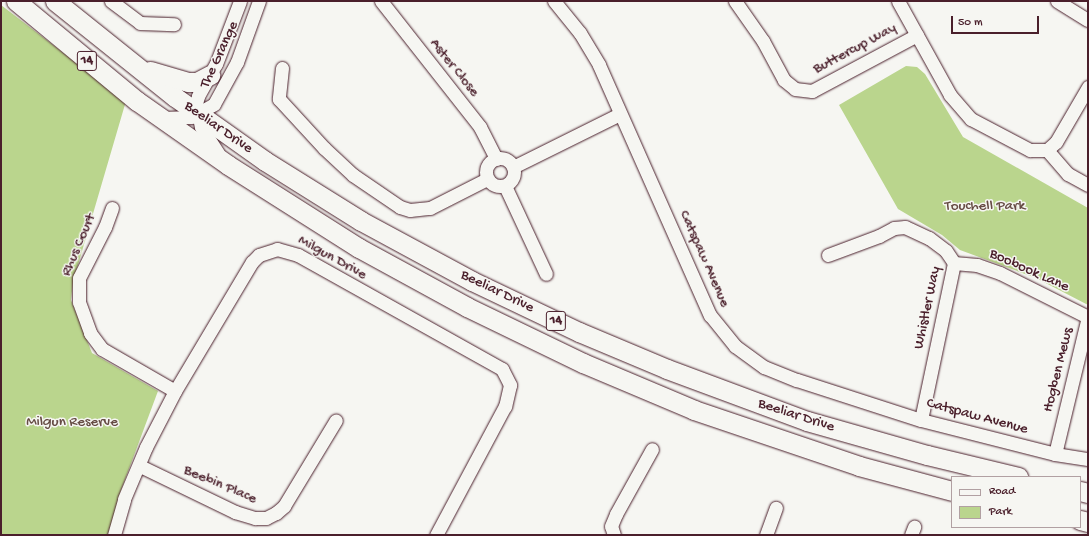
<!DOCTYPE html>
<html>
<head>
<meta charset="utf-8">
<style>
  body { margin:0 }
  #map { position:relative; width:1089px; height:536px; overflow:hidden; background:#f6f6f2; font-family:"Gochi Hand",sans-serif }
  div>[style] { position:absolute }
  .green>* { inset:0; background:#bad58d }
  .roads { filter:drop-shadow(0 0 1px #4a1f2b) drop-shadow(0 0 1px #4a1f2b) }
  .minor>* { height:13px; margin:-6.5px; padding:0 6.5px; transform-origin:6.5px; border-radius:6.5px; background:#f6f6f2 }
  .minor>.ring { margin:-6.5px; padding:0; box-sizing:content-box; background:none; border:13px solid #f6f6f2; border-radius:50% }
  .highway>* { height:19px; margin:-9.5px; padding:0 9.5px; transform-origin:9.5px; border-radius:9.5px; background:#f6f6f2 }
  span { translate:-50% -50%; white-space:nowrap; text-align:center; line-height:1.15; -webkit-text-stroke:3px #f6f6f2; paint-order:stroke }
  .shield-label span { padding:1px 3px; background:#f6f6f2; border:1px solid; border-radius:3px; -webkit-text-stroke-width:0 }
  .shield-label { font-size:14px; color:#4a1f2b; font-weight:700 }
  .street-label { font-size:15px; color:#4a1f2b }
  .park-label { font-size:15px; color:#664c44 }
  .frame { position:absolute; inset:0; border:2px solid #4a1f2b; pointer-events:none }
  .legend { position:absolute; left:951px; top:476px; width:130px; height:52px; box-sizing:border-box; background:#f6f6f2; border:1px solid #b1a0a2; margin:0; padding:5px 7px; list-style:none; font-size:12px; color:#4a1f2b }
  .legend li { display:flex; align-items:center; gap:8px; height:20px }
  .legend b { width:20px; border:1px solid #b1a0a2 }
  .scale { position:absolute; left:951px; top:16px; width:88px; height:18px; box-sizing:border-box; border:2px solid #4a1f2b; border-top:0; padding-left:5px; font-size:12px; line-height:14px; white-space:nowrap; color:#4a1f2b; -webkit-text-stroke:3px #f6f6f2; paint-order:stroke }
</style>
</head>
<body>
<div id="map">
  <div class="green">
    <div style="clip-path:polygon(1px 5px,126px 101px,73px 282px,71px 300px,92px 353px,158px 391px,120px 493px,108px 535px,1px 535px)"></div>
    <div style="clip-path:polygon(906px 66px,917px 67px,925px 74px,963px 137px,1088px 208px,1088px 305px,1036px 278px,960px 250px,942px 235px,898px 209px,839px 105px)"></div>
  </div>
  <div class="roads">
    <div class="minor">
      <div style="left:111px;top:1px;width:36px;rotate:37deg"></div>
      <div style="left:140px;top:23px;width:34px;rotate:2deg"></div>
      <div style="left:381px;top:1px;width:160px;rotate:51.8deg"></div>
      <div style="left:480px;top:127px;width:36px;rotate:63deg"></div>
      <div style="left:554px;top:1px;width:41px;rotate:50.9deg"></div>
      <div style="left:580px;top:33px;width:37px;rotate:59deg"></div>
      <div style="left:599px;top:65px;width:274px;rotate:66.1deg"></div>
      <div style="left:710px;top:315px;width:40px;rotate:51deg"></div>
      <div style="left:735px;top:346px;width:36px;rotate:36deg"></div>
      <div style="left:764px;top:367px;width:35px;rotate:22deg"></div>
      <div style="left:797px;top:380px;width:130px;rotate:17.9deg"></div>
      <div style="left:921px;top:420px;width:138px;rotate:14.2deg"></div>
      <div style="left:1055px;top:454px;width:33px;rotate:9deg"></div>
      <div style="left:735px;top:1px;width:49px;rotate:55deg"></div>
      <div style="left:763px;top:41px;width:44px;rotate:61.7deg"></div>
      <div style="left:784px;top:80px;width:14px;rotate:39deg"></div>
      <div style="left:795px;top:89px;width:17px;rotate:7deg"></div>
      <div style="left:812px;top:91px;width:119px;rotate:-28.1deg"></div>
      <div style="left:898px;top:1px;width:107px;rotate:61deg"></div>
      <div style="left:950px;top:95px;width:32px;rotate:49deg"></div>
      <div style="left:971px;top:119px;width:67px;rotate:27.7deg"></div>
      <div style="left:1030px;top:150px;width:17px"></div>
      <div style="left:1047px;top:150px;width:12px;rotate:-42deg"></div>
      <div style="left:1056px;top:142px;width:64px;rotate:-59.8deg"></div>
      <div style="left:1057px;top:1px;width:36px;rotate:32deg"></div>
      <div style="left:282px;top:68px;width:31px;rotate:96deg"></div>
      <div style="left:279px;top:99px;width:67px;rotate:47.4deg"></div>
      <div style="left:324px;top:148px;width:40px;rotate:43deg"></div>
      <div style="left:353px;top:175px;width:57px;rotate:34.2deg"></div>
      <div style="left:400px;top:207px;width:10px;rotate:17deg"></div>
      <div style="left:410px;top:210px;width:20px;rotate:-6deg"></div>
      <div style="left:430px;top:208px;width:64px;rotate:-27deg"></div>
      <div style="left:163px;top:118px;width:28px;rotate:-2deg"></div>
      <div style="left:191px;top:117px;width:26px;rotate:-29deg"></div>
      <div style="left:214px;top:104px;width:48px;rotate:-61.3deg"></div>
      <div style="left:237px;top:62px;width:65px;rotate:-70.2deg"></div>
      <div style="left:1047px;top:150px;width:32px;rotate:49deg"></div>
      <div style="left:1068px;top:174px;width:23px;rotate:29deg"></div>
      <div style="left:218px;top:153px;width:31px;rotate:-123deg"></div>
      <div style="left:201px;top:127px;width:24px;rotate:-102deg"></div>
      <div style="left:196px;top:104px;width:8px;rotate:-76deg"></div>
      <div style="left:198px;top:96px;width:37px;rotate:-61deg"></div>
      <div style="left:216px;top:64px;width:67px;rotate:-69.1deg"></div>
      <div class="ring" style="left:486px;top:158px;width:15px;height:15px"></div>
      <div style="left:513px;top:167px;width:119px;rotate:-26.4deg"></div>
      <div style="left:505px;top:186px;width:97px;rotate:65deg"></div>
      <div style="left:112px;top:208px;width:20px;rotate:110deg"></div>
      <div style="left:105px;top:227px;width:57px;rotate:117deg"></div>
      <div style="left:79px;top:278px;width:24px;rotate:90deg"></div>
      <div style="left:79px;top:302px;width:33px;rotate:70deg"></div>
      <div style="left:90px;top:333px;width:20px;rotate:53deg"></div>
      <div style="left:102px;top:349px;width:84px;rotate:29.9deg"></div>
      <div style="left:828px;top:255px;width:54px;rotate:-20.4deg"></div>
      <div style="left:879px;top:236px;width:17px;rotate:-28deg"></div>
      <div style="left:894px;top:228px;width:11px;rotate:-5deg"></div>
      <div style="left:905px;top:227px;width:26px;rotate:25deg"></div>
      <div style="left:929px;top:238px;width:21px;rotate:37deg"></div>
      <div style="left:946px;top:251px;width:14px;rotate:56deg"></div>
      <div style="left:954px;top:263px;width:160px;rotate:101.9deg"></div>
      <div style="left:954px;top:263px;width:23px;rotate:5deg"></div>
      <div style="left:977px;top:265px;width:24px;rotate:19deg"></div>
      <div style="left:1000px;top:273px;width:98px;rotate:26.6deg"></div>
      <div style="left:1055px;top:454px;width:141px;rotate:-76.5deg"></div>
      <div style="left:140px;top:466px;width:106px;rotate:25.8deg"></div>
      <div style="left:235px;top:512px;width:21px;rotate:17deg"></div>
      <div style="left:255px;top:518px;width:11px"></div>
      <div style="left:266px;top:518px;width:11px;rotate:-27deg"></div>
      <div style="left:276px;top:513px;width:11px;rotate:-41deg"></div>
      <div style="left:284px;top:506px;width:100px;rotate:-58.8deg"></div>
      <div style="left:114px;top:535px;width:37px;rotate:-74deg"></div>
      <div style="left:124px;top:499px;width:56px;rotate:-67.1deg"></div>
      <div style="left:146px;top:447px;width:63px;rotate:-62.6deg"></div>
      <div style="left:175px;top:391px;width:150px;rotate:-59.2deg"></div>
      <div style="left:252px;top:262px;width:10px;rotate:-45deg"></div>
      <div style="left:259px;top:255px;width:19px;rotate:-18deg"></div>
      <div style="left:277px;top:249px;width:22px;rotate:16deg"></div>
      <div style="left:298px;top:255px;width:234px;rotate:29.2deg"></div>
      <div style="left:502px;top:369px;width:18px;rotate:63deg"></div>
      <div style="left:510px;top:385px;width:22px;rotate:103deg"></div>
      <div style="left:505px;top:406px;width:146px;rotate:118.1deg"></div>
      <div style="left:614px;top:535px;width:9px;rotate:-108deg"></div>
      <div style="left:611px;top:526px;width:13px;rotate:-67deg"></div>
      <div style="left:616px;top:514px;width:74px;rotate:-61deg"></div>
      <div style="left:766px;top:535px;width:29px;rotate:-70deg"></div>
      <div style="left:911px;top:535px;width:9px;rotate:-69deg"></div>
    </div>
    <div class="highway">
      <div style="left:16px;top:1px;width:157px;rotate:39.6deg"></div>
      <div style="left:137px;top:101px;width:111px;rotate:35.1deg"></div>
      <div style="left:228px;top:165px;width:155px;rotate:32.4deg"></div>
      <div style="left:359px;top:248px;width:123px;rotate:28.6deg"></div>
      <div style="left:467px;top:307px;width:129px;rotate:25.8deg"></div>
      <div style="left:583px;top:363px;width:121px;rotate:22.9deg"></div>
      <div style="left:694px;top:410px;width:174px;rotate:18.7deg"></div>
      <div style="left:859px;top:466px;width:96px;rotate:15deg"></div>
      <div style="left:55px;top:1px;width:154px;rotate:38.7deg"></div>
      <div style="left:175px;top:97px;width:110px;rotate:35.4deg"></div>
      <div style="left:265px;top:161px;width:113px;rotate:32deg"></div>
      <div style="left:361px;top:221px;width:126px;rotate:28.4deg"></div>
      <div style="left:472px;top:281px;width:119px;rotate:25.5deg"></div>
      <div style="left:579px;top:332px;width:95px;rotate:22.8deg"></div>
      <div style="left:667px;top:369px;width:149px;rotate:20.4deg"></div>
      <div style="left:807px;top:421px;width:125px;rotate:15.8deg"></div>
      <div style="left:927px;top:455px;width:94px;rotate:13.6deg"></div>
      <div style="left:150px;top:71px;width:40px;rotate:16deg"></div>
      <div style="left:188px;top:82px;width:9px"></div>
      <div style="left:197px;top:82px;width:15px;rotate:-28deg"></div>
      <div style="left:1080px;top:491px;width:8px;rotate:14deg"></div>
      <div style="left:1080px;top:520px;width:8px;rotate:14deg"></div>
    </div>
  </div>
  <div class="shield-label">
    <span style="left:87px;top:61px">14</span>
    <span style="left:556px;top:321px">14</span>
  </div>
  <div class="street-label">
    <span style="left:855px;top:49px;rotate:-28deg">Buttercup Way</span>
    <span style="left:220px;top:55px;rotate:-65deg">The Grange</span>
    <span style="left:454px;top:68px;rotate:51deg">Aster Close</span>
    <span style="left:218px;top:128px;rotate:35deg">Beeliar Drive</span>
    <span style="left:79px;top:245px;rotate:-67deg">Rhus Court</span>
    <span style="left:332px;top:258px;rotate:29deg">Milgun Drive</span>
    <span style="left:704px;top:259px;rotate:66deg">Catspaw Avenue</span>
    <span style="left:1029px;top:271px;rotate:24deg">Boobook Lane</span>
    <span style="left:497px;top:292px;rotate:26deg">Beeliar Drive</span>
    <span style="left:928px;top:308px;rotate:-78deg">Whistler Way</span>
    <span style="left:1059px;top:370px;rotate:-76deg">Hogben Mews</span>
    <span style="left:796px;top:416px;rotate:18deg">Beeliar Drive</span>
    <span style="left:977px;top:417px;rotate:15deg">Catspaw Avenue</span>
    <span style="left:220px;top:485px;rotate:23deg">Beebin Place</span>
  </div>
  <div class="park-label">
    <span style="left:985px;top:207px">Touchell Park</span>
    <span style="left:72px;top:423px">Milgun Reserve</span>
  </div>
  <div class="frame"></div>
  <ul class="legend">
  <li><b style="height:5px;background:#f6f6f2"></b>Road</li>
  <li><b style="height:11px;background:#bad58d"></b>Park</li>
  </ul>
  <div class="scale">50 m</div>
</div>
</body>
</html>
